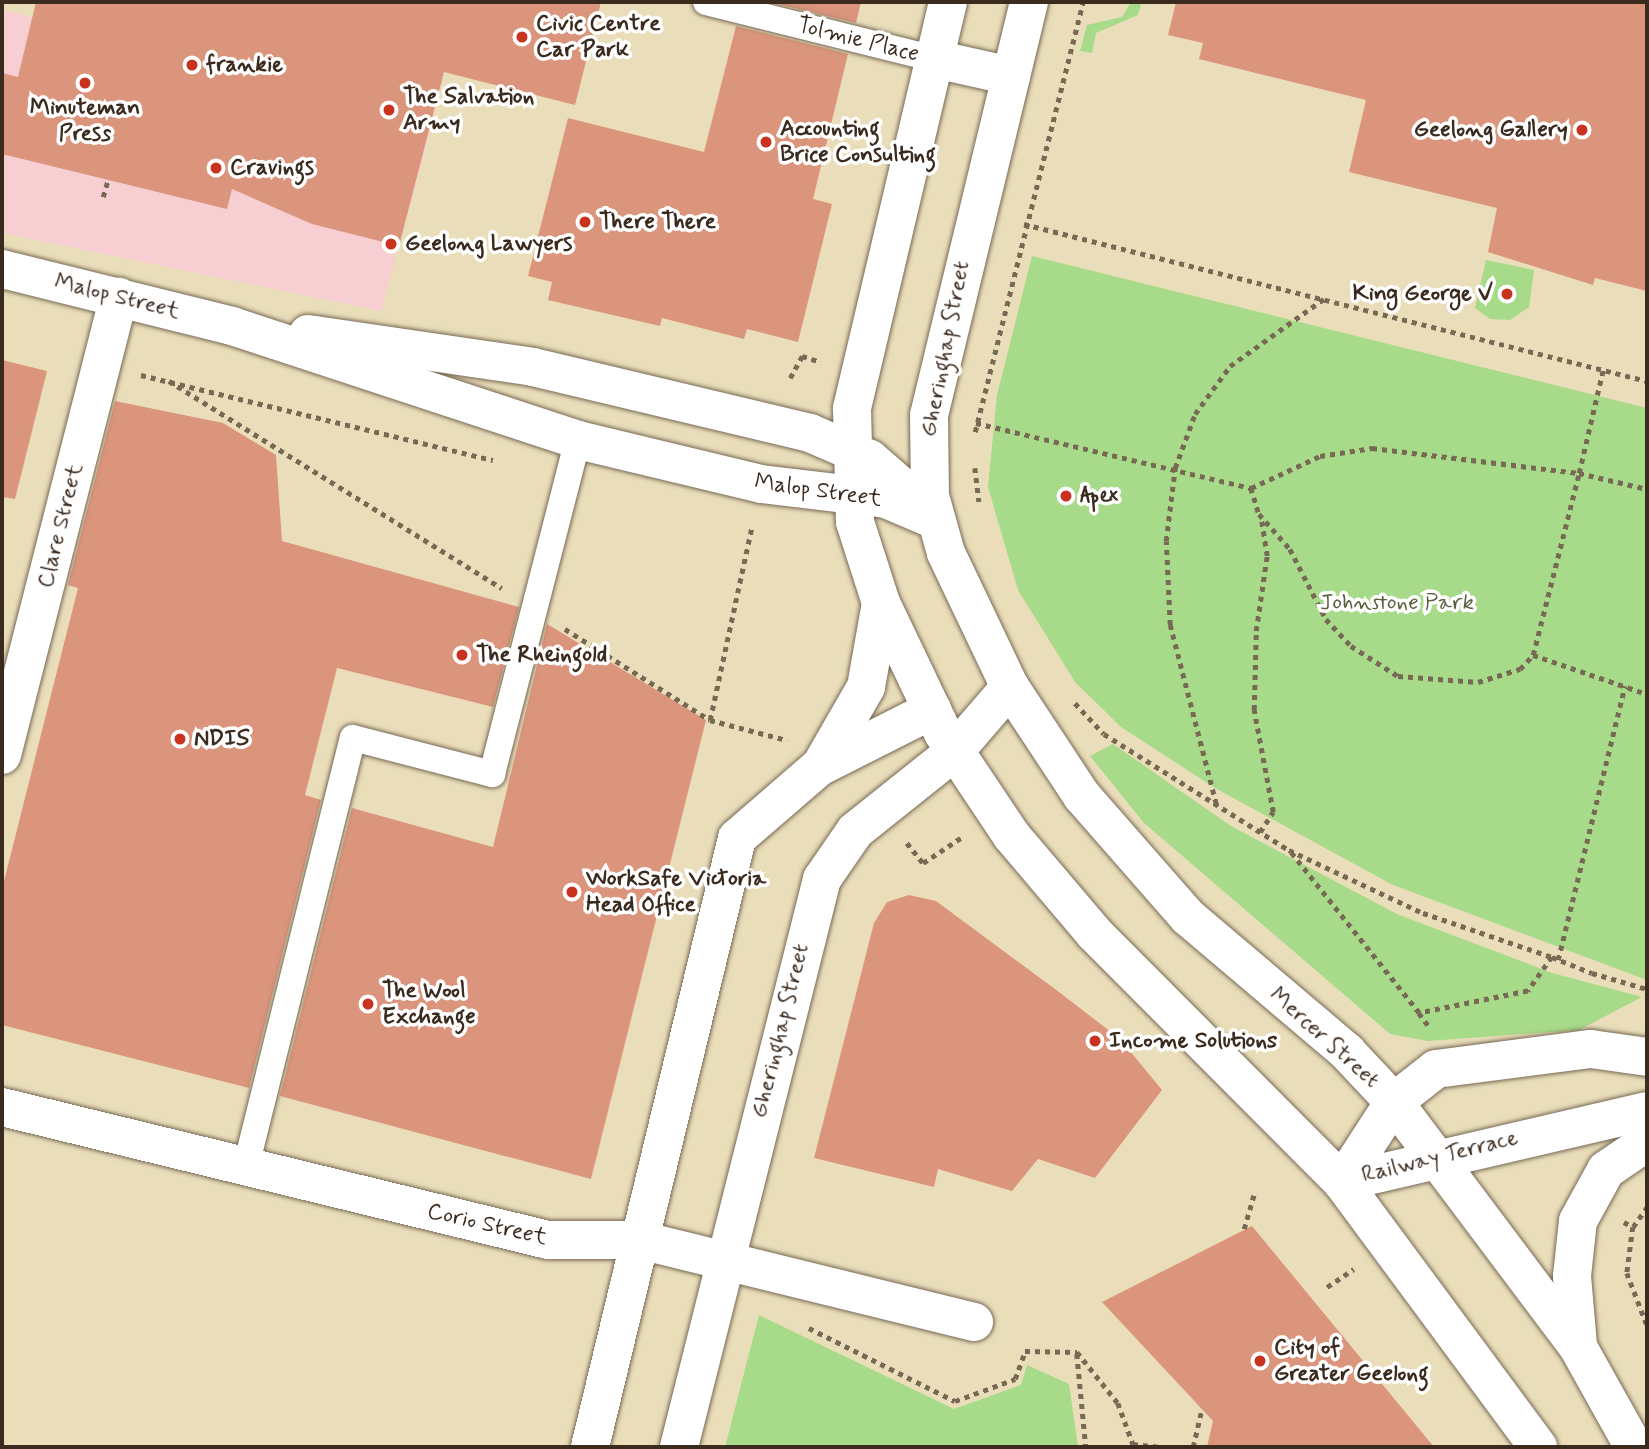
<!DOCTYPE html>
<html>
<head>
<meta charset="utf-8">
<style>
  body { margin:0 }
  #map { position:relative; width:1649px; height:1449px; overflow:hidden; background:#eadeba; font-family:Mynerve,sans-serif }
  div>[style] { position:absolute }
  .built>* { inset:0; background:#f7cfd3 }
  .green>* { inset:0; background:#a7da89 }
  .building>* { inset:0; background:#db957c }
  .path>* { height:4.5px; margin-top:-2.25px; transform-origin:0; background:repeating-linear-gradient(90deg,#786955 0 5px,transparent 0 10px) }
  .roads { filter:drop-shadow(0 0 2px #786955) drop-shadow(0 0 2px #786955) }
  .service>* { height:26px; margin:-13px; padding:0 13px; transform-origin:13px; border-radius:13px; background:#fff }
  .minor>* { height:38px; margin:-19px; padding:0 19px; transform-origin:19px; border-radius:19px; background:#fff }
  .tertiary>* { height:38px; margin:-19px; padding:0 19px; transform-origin:19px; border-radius:19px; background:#fff }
  .dots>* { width:19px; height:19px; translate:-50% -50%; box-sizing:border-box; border:4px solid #fff; border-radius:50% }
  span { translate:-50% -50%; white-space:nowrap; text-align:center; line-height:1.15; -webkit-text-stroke:7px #fff; paint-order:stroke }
  .poi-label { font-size:23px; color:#3b2a1e; font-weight:700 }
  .left { translate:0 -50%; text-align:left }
  .right { translate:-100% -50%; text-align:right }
  .street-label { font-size:23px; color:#3b2a1e }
  .park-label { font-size:23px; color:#5b5f3e }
  .frame { position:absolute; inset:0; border:4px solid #3b2a1e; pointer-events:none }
</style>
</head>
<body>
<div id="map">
  <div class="built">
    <div style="clip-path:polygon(2px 10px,435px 115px,381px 311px,2px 233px)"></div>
  </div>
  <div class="green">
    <div style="clip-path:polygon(1131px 2px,1142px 2px,1138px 15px,1096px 33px,1092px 53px,1080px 51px,1087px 25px,1122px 17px)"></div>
    <div style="clip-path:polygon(1032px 256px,1647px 408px,1647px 980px,1393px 885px,1215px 788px,1121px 727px,1075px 682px,1018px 590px,988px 487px,997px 395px)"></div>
    <div style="clip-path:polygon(1486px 260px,1534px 270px,1529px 307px,1510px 320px,1490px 319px,1475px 308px)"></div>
    <div style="clip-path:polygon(1113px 744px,1231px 826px,1397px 914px,1552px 973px,1642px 997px,1579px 1030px,1428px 1041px,1390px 1034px,1144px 823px,1090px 756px)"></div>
    <div style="clip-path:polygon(759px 1315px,954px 1409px,1021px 1385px,1027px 1365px,1069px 1384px,1078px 1447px,725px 1447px)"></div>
  </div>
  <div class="building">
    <div style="clip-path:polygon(36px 2px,601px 2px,575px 105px,444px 72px,399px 246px,312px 224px,232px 189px,227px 209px,2px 154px,2px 73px,18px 77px)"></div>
    <div style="clip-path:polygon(770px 2px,861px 2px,856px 23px)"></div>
    <div style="clip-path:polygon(1176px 2px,1647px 2px,1647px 291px,1595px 278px,1593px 285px,1488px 252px,1497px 208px,1349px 172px,1366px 100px,1199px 59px,1203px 43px,1168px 35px)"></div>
    <div style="clip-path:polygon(736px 26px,848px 54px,813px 199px,832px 204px,798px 342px,747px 329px,744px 339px,662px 318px,660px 326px,548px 300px,552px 282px,528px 276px,568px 118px,704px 152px)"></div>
    <div style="clip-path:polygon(2px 360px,47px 371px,15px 499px,2px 497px)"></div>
    <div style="clip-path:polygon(115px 401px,223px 423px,276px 455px,282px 541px,519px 607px,493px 707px,337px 668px,305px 795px,321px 800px,249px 1088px,2px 1025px,2px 889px,78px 588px,68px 585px)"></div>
    <div style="clip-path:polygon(547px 624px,706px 720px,591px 1179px,280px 1096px,352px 808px,493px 847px)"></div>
    <div style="clip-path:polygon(909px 895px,936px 901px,1059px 992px,1120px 1039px,1162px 1090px,1095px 1178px,1038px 1159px,1012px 1191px,938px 1169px,934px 1187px,814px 1158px,874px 923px,887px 902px)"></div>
    <div style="clip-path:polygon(1252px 1226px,1434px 1447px,1207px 1447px,1213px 1421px,1102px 1302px)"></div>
  </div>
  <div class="path">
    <div style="left:103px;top:197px;width:19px;rotate:-74deg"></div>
    <div style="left:1024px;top:224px;width:642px;rotate:14.14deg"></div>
    <div style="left:141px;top:375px;width:362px;rotate:13.6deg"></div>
    <div style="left:790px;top:378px;width:25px;rotate:-61deg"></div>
    <div style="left:802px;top:356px;width:20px;rotate:18deg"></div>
    <div style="left:169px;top:381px;width:392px;rotate:31.9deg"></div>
    <div style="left:976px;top:423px;width:283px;rotate:13.3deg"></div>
    <div style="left:1251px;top:488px;width:27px;rotate:73deg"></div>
    <div style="left:1259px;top:514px;width:47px;rotate:48.5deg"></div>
    <div style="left:1290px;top:549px;width:79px;rotate:62.8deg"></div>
    <div style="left:1326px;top:619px;width:37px;rotate:47deg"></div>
    <div style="left:1351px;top:646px;width:56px;rotate:32.6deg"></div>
    <div style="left:1398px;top:676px;width:80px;rotate:4.3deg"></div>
    <div style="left:1478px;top:682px;width:44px;rotate:-17.2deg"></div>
    <div style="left:1520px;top:669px;width:19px;rotate:-47deg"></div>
    <div style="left:1533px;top:655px;width:120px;rotate:18.9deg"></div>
    <div style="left:975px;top:432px;width:443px;rotate:-75.9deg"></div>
    <div style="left:975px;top:468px;width:34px;rotate:83deg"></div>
    <div style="left:1251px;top:488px;width:76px;rotate:-24.9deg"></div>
    <div style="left:1320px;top:456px;width:53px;rotate:-8.7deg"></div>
    <div style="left:1372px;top:448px;width:209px;rotate:6.9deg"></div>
    <div style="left:1579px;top:473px;width:106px;rotate:-76.9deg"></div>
    <div style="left:565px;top:629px;width:171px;rotate:32.1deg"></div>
    <div style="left:710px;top:720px;width:80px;rotate:14.6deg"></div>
    <div style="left:1533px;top:655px;width:188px;rotate:-75.8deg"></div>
    <div style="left:1579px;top:473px;width:70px;rotate:13.2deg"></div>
    <div style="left:1075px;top:703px;width:42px;rotate:46.9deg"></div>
    <div style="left:1104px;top:734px;width:218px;rotate:32.1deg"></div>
    <div style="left:710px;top:720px;width:198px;rotate:-77.8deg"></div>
    <div style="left:1216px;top:804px;width:185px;rotate:-104.4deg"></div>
    <div style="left:1170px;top:625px;width:84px;rotate:-92.7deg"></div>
    <div style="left:1166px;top:541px;width:74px;rotate:-83deg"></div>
    <div style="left:1175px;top:468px;width:58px;rotate:-69.7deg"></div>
    <div style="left:1195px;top:414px;width:59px;rotate:-53.9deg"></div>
    <div style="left:1230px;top:366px;width:117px;rotate:-35.6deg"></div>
    <div style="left:1260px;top:832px;width:24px;rotate:-57deg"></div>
    <div style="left:1273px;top:812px;width:104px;rotate:-100.6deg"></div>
    <div style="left:1254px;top:710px;width:79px;rotate:-88.5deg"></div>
    <div style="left:1256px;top:631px;width:76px;rotate:-81.7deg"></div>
    <div style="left:1267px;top:556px;width:38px;rotate:-99deg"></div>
    <div style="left:907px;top:843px;width:26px;rotate:51deg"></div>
    <div style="left:923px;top:863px;width:47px;rotate:-33.7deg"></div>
    <div style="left:1552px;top:957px;width:42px;rotate:125.2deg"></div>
    <div style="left:1528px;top:991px;width:111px;rotate:168.6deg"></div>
    <div style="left:1419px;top:1013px;width:208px;rotate:-128.6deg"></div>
    <div style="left:1289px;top:850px;width:148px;rotate:25.2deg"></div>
    <div style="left:1423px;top:913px;width:136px;rotate:18.8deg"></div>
    <div style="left:1552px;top:957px;width:43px;rotate:21.8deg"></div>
    <div style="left:1592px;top:973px;width:57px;rotate:16.2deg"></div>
    <div style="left:1558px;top:960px;width:282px;rotate:-76.3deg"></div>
    <div style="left:1419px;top:1013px;width:17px;rotate:54deg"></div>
    <div style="left:1624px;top:1222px;width:10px;rotate:29deg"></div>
    <div style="left:1633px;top:1227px;width:24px;rotate:-55deg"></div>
    <div style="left:1633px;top:1227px;width:46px;rotate:97.4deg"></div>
    <div style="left:1627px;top:1273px;width:56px;rotate:69deg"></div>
    <div style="left:1244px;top:1229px;width:36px;rotate:-74deg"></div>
    <div style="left:1327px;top:1287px;width:32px;rotate:-34deg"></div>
    <div style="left:809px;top:1328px;width:163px;rotate:26.6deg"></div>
    <div style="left:955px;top:1401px;width:64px;rotate:-20.1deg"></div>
    <div style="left:1015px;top:1379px;width:30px;rotate:-70deg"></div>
    <div style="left:1025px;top:1351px;width:52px;rotate:1.1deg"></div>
    <div style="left:1077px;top:1352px;width:65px;rotate:51.2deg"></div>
    <div style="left:1118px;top:1403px;width:44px;rotate:69.9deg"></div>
    <div style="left:1133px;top:1444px;width:28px;rotate:6deg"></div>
    <div style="left:1077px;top:1354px;width:93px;rotate:84.5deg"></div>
    <div style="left:1193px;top:1447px;width:39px;rotate:-77deg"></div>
  </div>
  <div class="roads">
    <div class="service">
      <div style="left:706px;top:2px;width:236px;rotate:14deg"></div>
      <div style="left:246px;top:1166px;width:441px;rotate:-76deg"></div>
      <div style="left:353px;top:738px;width:144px;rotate:14.5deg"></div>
      <div style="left:492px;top:774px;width:345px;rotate:-75.6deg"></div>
    </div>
    <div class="minor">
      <div style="left:2px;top:755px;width:473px;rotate:-75.7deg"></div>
      <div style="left:824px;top:760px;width:84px;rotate:-60.1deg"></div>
      <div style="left:866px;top:687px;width:85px;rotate:-79.9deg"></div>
      <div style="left:2px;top:1107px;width:562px;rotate:13.69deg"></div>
      <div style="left:548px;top:1240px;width:92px"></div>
      <div style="left:640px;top:1240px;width:344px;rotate:13.8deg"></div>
      <div style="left:590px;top:1447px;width:626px;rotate:-76.43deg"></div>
      <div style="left:737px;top:838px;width:108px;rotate:-40.9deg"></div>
      <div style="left:819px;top:767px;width:127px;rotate:-26.8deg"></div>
      <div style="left:679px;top:1447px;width:586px;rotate:-75.87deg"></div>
      <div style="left:822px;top:879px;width:58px;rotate:-55.5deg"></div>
      <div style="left:855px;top:831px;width:127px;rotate:-38.6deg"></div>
    </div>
    <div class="tertiary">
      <div style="left:948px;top:2px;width:418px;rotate:103.3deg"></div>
      <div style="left:852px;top:409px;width:113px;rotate:88.5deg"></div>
      <div style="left:855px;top:522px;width:85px;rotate:72.2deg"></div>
      <div style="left:881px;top:603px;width:144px;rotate:64.5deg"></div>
      <div style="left:943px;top:733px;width:123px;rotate:56.3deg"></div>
      <div style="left:1011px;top:835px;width:128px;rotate:49.7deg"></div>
      <div style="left:1094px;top:933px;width:351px;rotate:45.1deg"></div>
      <div style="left:1342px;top:1182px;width:330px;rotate:53.5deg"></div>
      <div style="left:1029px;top:2px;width:425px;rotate:103.6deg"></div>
      <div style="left:929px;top:415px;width:81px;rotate:89.3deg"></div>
      <div style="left:930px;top:496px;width:59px;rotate:74.3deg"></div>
      <div style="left:946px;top:553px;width:148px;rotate:64.5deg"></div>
      <div style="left:1010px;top:687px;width:131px;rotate:56.6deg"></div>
      <div style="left:1082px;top:796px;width:161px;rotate:48.8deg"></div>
      <div style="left:1188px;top:917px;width:209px;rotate:40.3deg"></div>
      <div style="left:1347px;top:1052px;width:69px;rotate:46.8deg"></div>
      <div style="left:1394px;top:1102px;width:306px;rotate:53.1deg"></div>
      <div style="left:1578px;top:1347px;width:115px;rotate:60.8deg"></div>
      <div style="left:935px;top:59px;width:78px;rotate:12.6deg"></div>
      <div style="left:2px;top:269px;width:237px;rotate:13.9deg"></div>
      <div style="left:232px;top:326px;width:364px;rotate:18.2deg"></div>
      <div style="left:578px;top:440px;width:188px;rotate:13.5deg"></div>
      <div style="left:761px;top:484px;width:126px;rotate:6.8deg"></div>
      <div style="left:886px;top:499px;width:51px;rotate:23.1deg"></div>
      <div style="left:308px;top:334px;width:227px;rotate:8.3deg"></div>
      <div style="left:533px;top:367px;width:285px;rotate:13.4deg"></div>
      <div style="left:810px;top:433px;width:65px;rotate:23.4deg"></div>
      <div style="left:870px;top:459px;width:72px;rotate:41deg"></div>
      <div style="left:954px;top:752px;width:86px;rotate:-49.3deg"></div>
      <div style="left:1342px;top:1182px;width:95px;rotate:-57deg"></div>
      <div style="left:1394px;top:1102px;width:53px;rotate:-38.2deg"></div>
      <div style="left:1436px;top:1069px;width:156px;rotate:-7.4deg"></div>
      <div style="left:1591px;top:1049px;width:57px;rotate:8.1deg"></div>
      <div style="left:1342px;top:1182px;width:313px;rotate:-13.1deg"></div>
      <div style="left:1578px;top:1345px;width:69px;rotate:-95deg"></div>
      <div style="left:1572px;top:1276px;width:55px;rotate:-83.8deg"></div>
      <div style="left:1578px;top:1221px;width:58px;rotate:-61.2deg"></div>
      <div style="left:1606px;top:1170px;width:50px;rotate:-34.3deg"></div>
    </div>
  </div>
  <div class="dots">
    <div style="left:522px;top:37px;background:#c8321e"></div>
    <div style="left:192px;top:65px;background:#c8321e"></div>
    <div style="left:85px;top:83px;background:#c8321e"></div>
    <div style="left:389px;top:110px;background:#c8321e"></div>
    <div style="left:1582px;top:130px;background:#c8321e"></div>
    <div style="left:766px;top:142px;background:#c8321e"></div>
    <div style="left:216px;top:168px;background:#c8321e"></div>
    <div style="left:585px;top:222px;background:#c8321e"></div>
    <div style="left:391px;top:244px;background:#c8321e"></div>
    <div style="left:1507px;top:294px;background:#c8321e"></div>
    <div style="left:1066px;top:496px;background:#c8321e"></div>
    <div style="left:462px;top:655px;background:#c8321e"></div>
    <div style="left:180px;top:739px;background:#c8321e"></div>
    <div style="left:572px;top:892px;background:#c8321e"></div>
    <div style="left:368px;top:1004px;background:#c8321e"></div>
    <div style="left:1095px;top:1041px;background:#c8321e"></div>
    <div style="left:1260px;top:1361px;background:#c8321e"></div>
  </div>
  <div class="poi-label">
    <span class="left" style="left:536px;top:37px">Civic Centre<br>Car Park</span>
    <span class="left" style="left:206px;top:65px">frankie</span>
    <span class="left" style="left:403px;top:110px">The Salvation<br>Army</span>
    <span style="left:85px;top:121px">Minuteman<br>Press</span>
    <span class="left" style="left:780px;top:142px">Accounting<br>Brice Consulting</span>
    <span class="right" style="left:1568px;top:130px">Geelong Gallery</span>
    <span class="left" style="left:230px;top:168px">Cravings</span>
    <span class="left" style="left:599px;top:222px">There There</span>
    <span class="left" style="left:405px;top:244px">Geelong Lawyers</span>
    <span class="right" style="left:1493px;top:294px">King George V</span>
    <span class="left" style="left:1080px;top:496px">Apex</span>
    <span class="left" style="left:476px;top:655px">The Rheingold</span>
    <span class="left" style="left:194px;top:739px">NDIS</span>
    <span class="left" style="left:586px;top:892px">WorkSafe Victoria<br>Head Office</span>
    <span class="left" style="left:382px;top:1004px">The Wool<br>Exchange</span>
    <span class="left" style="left:1109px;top:1041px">Income Solutions</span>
    <span class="left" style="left:1274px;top:1361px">City of<br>Greater Geelong</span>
  </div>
  <div class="street-label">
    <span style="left:858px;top:40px;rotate:14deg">Tolmie Place</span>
    <span style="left:117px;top:297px;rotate:14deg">Malop Street</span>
    <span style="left:946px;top:349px;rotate:-79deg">Gheringhap Street</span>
    <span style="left:818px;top:491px;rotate:8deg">Malop Street</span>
    <span style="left:61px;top:526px;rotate:-76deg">Clare Street</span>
    <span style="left:781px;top:1031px;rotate:-76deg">Gheringhap Street</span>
    <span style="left:1324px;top:1038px;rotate:42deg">Mercer Street</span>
    <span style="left:1440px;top:1157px;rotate:-14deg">Railway Terrace</span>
    <span style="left:487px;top:1225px;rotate:13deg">Corio Street</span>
  </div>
  <div class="park-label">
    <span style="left:1397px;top:603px">Johnstone Park</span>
  </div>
  <div class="frame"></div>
</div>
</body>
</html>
